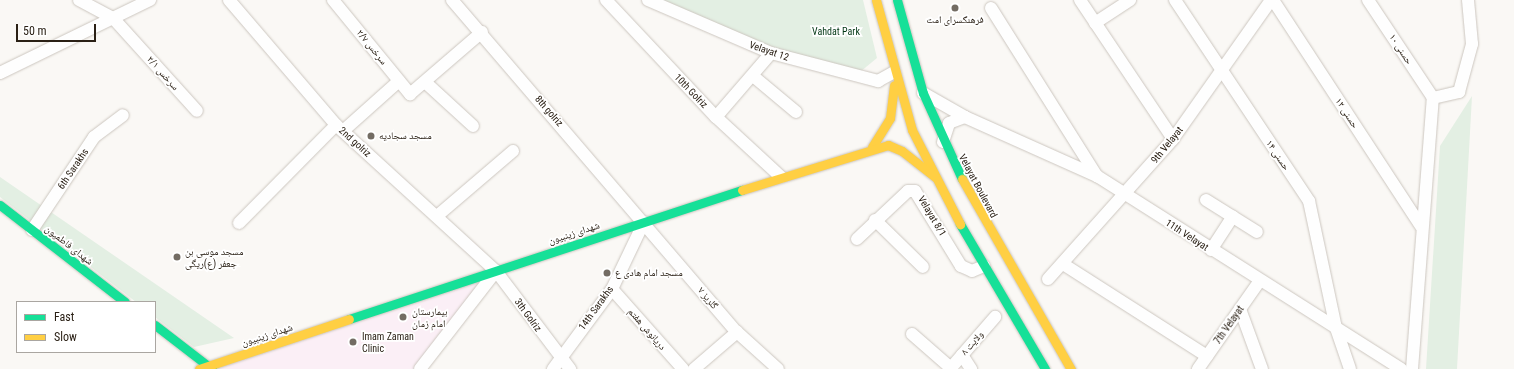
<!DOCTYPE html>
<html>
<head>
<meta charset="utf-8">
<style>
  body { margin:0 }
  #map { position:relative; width:1514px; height:369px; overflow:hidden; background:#faf8f5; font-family:"Roboto Condensed","Noto Naskh Arabic",sans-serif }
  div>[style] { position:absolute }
  .medical>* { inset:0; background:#fbeff6 }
  .green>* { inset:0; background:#e3efe3 }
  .roads { filter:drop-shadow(0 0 1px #ccc6bf) drop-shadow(0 0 1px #ccc6bf) }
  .street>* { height:12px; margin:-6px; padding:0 6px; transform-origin:6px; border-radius:6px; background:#fefefe }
  .fast>* { height:9px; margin:-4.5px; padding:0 4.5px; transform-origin:4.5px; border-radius:4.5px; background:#16e098 }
  .slow>* { height:9px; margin:-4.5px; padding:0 4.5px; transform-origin:4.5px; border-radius:4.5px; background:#ffcf43 }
  .dots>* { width:11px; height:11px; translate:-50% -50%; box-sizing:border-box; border:2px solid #fff; border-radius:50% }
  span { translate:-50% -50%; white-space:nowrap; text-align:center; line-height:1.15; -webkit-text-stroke:3.5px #fff; paint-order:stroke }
  .poi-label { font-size:10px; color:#2a2015 }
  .left { translate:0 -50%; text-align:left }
  .park-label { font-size:10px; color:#003613 }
  .street-label { font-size:10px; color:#2a2015 }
  .legend { position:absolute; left:16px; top:301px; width:140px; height:52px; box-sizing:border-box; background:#fff; border:1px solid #aaa6a1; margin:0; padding:5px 7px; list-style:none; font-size:12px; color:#2a2015 }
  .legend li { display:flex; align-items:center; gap:8px; height:20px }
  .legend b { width:20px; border:1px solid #aaa6a1 }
  .scale { position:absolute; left:16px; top:24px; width:80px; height:18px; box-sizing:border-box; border:2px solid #2a2015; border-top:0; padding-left:5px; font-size:12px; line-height:14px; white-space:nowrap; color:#2a2015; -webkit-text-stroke:3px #fff; paint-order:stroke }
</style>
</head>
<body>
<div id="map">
  <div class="medical">
    <div style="clip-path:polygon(491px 270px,417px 369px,214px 369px)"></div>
  </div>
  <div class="green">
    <div style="clip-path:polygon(662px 0,863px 0,877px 58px,860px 72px,748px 40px)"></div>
    <div style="clip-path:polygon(1472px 96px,1457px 369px,1426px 369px,1440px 146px)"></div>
    <div style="clip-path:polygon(0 177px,234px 338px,194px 347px,155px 317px,155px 302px,136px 302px,0 197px)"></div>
  </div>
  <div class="roads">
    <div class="street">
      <div style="left:79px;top:0;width:38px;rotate:28deg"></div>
      <div style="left:113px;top:18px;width:125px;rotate:47.9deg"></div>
      <div style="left:229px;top:0;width:165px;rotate:49.4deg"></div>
      <div style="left:336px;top:125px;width:217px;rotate:42.4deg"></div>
      <div style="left:496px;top:271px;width:123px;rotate:52.9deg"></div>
      <div style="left:333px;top:0;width:122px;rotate:50.7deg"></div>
      <div style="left:410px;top:94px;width:95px;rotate:-40.7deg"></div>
      <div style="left:452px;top:0;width:438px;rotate:49.4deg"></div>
      <div style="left:737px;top:332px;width:55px;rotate:42.1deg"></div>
      <div style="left:606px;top:0;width:161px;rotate:46.8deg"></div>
      <div style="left:716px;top:117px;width:88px;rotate:42.7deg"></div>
      <div style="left:648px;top:0;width:134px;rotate:23.3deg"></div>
      <div style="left:771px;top:53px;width:111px;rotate:14.7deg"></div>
      <div style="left:878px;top:81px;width:18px;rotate:-29deg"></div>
      <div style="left:1080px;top:0;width:167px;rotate:56.2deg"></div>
      <div style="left:1175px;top:0;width:242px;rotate:56.3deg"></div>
      <div style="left:1309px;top:201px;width:130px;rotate:78deg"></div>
      <div style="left:1336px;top:328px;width:43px;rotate:71.1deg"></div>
      <div style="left:1273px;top:0;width:270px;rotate:56.8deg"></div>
      <div style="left:1368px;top:0;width:118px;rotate:56.4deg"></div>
      <div style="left:991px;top:8px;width:199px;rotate:57.8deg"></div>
      <div style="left:1095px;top:23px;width:42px;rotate:-33.3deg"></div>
      <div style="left:0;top:73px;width:167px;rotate:-26deg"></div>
      <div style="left:753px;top:76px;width:56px;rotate:39.9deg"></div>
      <div style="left:425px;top:82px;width:65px;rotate:42.5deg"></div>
      <div style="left:923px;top:93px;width:48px;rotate:29.7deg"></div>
      <div style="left:965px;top:117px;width:145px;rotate:24.1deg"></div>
      <div style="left:1097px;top:176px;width:360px;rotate:32.4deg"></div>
      <div style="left:1433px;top:98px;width:27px;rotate:-13deg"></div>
      <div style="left:1459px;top:92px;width:50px;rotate:-74.8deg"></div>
      <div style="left:1472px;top:44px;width:44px;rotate:-95.2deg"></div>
      <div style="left:716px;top:117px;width:84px;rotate:-49.3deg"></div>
      <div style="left:343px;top:131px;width:75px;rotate:-41.8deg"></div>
      <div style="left:943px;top:142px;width:20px;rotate:-72deg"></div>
      <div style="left:949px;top:123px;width:17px;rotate:-21deg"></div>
      <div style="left:1206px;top:200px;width:60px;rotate:32.1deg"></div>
      <div style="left:437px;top:216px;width:100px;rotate:-40.5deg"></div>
      <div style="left:875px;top:220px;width:67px;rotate:44.4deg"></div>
      <div style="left:239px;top:223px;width:138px;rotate:-45.3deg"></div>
      <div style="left:32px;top:230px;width:112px;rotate:-56.3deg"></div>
      <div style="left:94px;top:137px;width:36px;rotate:-37deg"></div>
      <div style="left:857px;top:239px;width:70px;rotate:-43.3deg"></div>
      <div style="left:908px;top:191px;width:7px"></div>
      <div style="left:915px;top:191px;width:88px;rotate:58.5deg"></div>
      <div style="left:961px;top:266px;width:12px;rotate:24deg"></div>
      <div style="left:972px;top:271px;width:13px;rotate:-23deg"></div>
      <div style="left:1211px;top:250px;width:40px;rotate:-57.1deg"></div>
      <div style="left:1063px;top:264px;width:171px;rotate:32.6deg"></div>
      <div style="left:1048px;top:279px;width:188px;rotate:-48.2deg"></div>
      <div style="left:1173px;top:139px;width:170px;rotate:-54.8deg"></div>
      <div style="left:612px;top:289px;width:107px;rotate:48.4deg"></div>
      <div style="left:1240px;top:309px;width:64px;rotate:69.9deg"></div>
      <div style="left:912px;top:334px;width:52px;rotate:41.1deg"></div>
      <div style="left:962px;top:355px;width:17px;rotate:57deg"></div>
      <div style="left:420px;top:369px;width:124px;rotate:-52.2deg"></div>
      <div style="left:553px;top:369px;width:99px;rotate:-53.6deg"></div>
      <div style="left:612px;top:289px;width:74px;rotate:-64.5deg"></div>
      <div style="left:694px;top:369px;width:57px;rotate:-40.7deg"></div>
      <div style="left:950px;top:369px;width:69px;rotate:-49.1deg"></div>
      <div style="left:1198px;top:369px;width:106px;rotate:-55deg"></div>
      <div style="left:1412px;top:369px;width:272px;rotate:-85.6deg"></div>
    </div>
    <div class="fast">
      <div style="left:897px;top:0;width:97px;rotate:74.4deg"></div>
      <div style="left:923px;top:93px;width:94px;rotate:65.6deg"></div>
      <div style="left:0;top:205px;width:158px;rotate:37.8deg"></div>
      <div style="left:960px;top:224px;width:168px;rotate:59.6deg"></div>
      <div style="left:349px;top:319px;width:414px;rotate:-18.2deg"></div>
      <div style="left:155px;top:325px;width:72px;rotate:37.7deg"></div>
    </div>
    <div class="slow">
      <div style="left:876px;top:0;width:135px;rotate:74.5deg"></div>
      <div style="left:912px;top:130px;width:106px;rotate:62.9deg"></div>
      <div style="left:872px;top:147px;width:34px;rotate:-58deg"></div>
      <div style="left:890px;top:118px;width:33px;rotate:-83deg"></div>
      <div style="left:962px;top:179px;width:219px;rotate:60.2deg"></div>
      <div style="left:742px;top:190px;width:153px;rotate:-17.1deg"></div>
      <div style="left:888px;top:145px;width:15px;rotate:23deg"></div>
      <div style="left:902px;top:151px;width:42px;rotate:38.2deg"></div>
      <div style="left:199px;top:369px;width:158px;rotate:-18.4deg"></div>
    </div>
  </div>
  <div class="dots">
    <div style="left:955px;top:8px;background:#736c63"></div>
    <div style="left:371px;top:136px;background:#736c63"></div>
    <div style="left:177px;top:257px;background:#736c63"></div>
    <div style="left:607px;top:273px;background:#736c63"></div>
    <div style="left:403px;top:317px;background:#736c63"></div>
    <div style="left:353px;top:342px;background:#736c63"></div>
  </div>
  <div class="poi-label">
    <span style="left:955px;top:20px">فرهنگسرای امت</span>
    <span class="left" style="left:379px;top:136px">مسجد سجادیه</span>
    <span class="left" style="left:185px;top:257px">مسجد موسی بن<br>جعفر (ع)ریگی</span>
    <span class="left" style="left:615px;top:273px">مسجد امام هادی ع</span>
    <span class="left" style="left:412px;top:317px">بیمارستان<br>امام زمان</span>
    <span class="left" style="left:362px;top:342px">Imam Zaman<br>Clinic</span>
  </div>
  <div class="park-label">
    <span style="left:836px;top:32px">Vahdat Park</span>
  </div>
  <div class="street-label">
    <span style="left:372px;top:47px;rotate:51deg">سرخس ۲/۷</span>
    <span style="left:1401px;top:49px;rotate:57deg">حسنی ۱۰</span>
    <span style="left:769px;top:51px;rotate:19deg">Velayat 12</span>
    <span style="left:163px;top:73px;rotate:48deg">سرخس ۲/۱</span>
    <span style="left:691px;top:91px;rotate:46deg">10th Golriz</span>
    <span style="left:549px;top:111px;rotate:49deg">8th golriz</span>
    <span style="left:1347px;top:113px;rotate:57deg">حسنی ۱۲</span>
    <span style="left:355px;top:142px;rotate:42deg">2nd golriz</span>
    <span style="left:1167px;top:145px;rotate:-51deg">9th Velayat</span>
    <span style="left:1278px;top:155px;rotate:56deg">حسنی ۱۴</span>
    <span style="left:73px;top:169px;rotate:-56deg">6th Sarakhs</span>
    <span style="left:978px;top:186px;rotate:62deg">Velayat Boulevard</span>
    <span style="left:932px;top:216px;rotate:59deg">Velayat 8/1</span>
    <span style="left:574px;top:233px;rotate:-18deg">شهدای زینبیون</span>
    <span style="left:1187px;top:235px;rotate:33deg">11th Velayat</span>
    <span style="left:69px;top:245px;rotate:38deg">شهدای فاطمیون</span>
    <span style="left:708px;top:298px;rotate:50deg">گلریز ۷</span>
    <span style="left:596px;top:308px;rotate:-54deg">14th Sarakhs</span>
    <span style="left:528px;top:315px;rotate:54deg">3th Golriz</span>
    <span style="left:1229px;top:325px;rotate:-55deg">7th Velayat</span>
    <span style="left:647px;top:329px;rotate:49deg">دریانوش هفتم</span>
    <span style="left:267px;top:335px;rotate:-18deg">شهدای زینبیون</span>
    <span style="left:972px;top:343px;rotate:-49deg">ولایت ۸</span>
  </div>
  <ul class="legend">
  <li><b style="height:5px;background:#16e098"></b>Fast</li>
  <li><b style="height:5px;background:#ffcf43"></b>Slow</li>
  </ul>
  <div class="scale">50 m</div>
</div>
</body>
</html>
